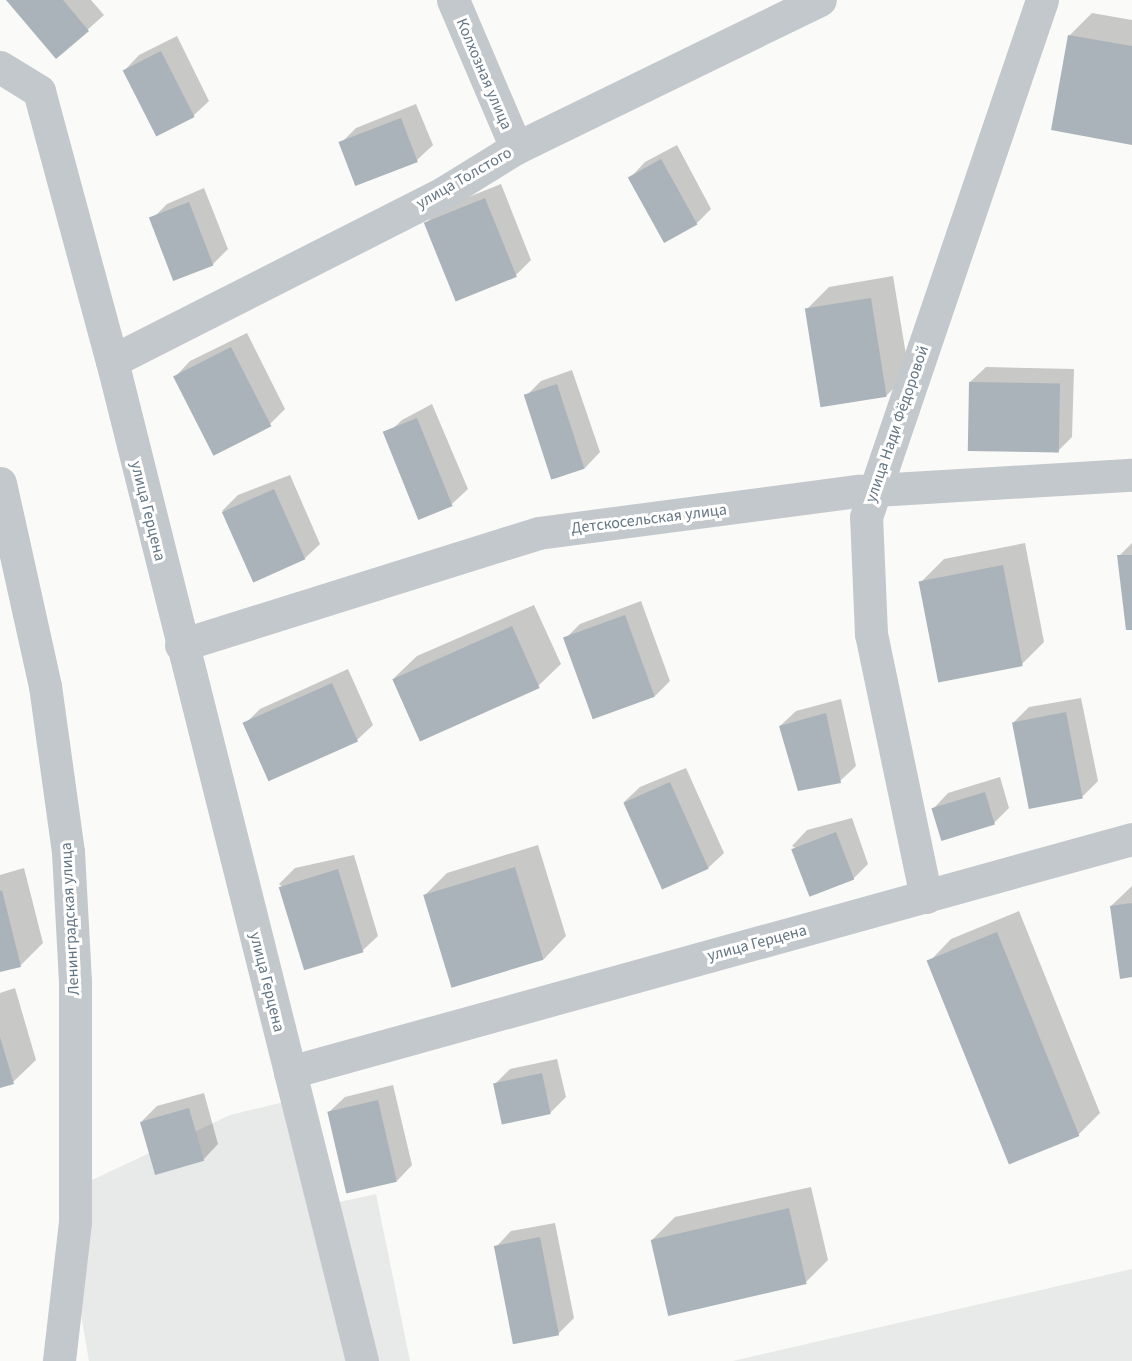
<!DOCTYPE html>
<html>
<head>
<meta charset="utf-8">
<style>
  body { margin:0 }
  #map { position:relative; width:1132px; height:1361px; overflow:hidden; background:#fafaf8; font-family:"Source Sans 3",sans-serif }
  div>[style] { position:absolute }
  .built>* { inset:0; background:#e8e9e9 }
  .shadow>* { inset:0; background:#0003 }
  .building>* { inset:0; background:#aab3b9; transform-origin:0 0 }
  .minor>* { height:33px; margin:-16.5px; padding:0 16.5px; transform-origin:16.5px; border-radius:16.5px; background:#c3c8cc }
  span { translate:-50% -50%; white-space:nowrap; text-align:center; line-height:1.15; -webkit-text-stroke:6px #fff; paint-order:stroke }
  .street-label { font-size:16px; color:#657683 }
</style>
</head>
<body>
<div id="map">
  <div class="built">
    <div style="clip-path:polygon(305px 1097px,330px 1204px,376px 1194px,410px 1361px,89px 1361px,73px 1268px,92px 1180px,230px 1115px)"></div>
    <div style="clip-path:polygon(1132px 1269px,1132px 1361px,733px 1361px,924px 1317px)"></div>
  </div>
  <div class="shadow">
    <div style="clip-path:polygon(8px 0,91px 0,104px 15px,57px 57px)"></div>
    <div style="clip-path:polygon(1092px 13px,1132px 20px,1132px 143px,1069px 36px)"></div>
    <div style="clip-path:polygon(177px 36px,209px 101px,193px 116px,124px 71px,139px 55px)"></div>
    <div style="clip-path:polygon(416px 104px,433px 145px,417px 160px,341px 143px,356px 128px)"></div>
    <div style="clip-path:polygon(677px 145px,711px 209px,696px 224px,630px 178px,645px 162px)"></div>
    <div style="clip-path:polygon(501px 184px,531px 260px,516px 275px,425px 224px,441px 208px)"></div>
    <div style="clip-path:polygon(204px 188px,228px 249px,212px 265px,152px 219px,167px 204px)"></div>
    <div style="clip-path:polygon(893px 276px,909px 373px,886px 396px,807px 309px,829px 287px)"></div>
    <div style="clip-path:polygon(247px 333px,285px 409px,270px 424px,175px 377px,190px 361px)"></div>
    <div style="clip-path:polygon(986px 367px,1074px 369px,1072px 437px,1056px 453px,970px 382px)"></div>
    <div style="clip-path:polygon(572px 370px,600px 452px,585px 468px,554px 479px,526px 396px,541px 381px)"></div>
    <div style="clip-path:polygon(432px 404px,468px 489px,452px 504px,386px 435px,402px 420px)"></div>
    <div style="clip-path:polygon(290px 475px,320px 544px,304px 559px,222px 511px,238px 495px)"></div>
    <div style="clip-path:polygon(1025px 543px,1044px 642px,1022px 664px,921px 582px,944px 559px)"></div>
    <div style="clip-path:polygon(1132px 543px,1132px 628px,1119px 556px)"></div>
    <div style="clip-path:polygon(641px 601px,670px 681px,655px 696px,564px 640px,580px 624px)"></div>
    <div style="clip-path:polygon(534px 605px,561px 664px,538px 686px,394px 678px,417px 656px)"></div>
    <div style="clip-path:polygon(348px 669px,373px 725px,357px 740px,245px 724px,260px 709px)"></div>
    <div style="clip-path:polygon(1081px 698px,1098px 781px,1082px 797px,1014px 722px,1029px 707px)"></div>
    <div style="clip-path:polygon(841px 699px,856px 766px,840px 781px,780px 726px,796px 711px)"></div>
    <div style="clip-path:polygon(686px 768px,724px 853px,708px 868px,624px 802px,640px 787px)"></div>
    <div style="clip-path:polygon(1000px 777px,1009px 808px,994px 823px,933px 809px,948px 793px)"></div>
    <div style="clip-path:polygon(852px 818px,868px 864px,853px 879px,792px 846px,807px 830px)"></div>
    <div style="clip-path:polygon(538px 845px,566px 936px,544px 959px,453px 987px,425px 895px,447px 873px)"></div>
    <div style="clip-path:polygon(354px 855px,378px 936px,362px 951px,279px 884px,295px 868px)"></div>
    <div style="clip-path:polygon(24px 868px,43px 943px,20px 966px,0 971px,0 875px)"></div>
    <div style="clip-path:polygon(1132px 886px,1132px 975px,1111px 906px)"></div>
    <div style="clip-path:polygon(1019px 911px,1100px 1113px,1077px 1136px,929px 962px,951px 939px)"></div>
    <div style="clip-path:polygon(15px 988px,36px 1060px,13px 1082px,0 1086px,0 993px)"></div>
    <div style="clip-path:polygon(557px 1059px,566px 1097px,550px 1113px,494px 1085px,510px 1069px)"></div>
    <div style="clip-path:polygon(393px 1085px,412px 1165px,397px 1181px,329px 1112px,345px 1097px)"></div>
    <div style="clip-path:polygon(204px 1093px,218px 1144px,203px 1160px,142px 1121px,157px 1106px)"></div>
    <div style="clip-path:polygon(811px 1187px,828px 1260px,805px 1283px,652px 1240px,675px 1217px)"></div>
    <div style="clip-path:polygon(555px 1223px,574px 1318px,558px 1334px,496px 1247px,511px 1231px)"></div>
  </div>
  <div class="building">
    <div style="clip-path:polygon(6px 0,63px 0,89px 31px,56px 59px)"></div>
    <div style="clip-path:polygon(1068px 35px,1132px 46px,1132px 145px,1051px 130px)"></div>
    <div style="left:161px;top:51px;width:74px;height:43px;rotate:63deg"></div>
    <div style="left:401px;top:118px;width:47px;height:67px;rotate:69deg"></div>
    <div style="left:661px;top:159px;width:75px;height:38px;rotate:61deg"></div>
    <div style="left:485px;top:198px;width:85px;height:66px;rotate:68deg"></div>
    <div style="left:189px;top:202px;width:68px;height:43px;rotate:69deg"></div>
    <div style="left:871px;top:298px;width:100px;height:67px;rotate:81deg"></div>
    <div style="left:231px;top:347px;width:89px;height:65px;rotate:63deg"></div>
    <div style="left:969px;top:382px;width:91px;height:69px;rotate:1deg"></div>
    <div style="left:557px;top:384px;width:89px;height:35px;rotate:72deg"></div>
    <div style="left:417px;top:418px;width:95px;height:37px;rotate:68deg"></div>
    <div style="left:274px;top:489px;width:77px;height:57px;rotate:66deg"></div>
    <div style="clip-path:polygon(1117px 555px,1132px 555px,1132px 630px,1126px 630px)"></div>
    <div style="left:1003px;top:565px;width:103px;height:86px;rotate:79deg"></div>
    <div style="left:625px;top:615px;width:87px;height:66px;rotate:70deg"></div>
    <div style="left:512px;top:626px;width:68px;height:131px;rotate:66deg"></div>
    <div style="left:332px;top:683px;width:64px;height:98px;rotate:66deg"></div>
    <div style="left:1066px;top:712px;width:88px;height:55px;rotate:79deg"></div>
    <div style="clip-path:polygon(826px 713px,841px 783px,798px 791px,779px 726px)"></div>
    <div style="left:670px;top:782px;width:95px;height:51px;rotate:66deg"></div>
    <div style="left:985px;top:792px;width:34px;height:56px;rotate:73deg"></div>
    <div style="left:836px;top:832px;width:51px;height:48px;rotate:69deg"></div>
    <div style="left:515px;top:867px;width:97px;height:96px;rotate:73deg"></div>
    <div style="left:338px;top:869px;width:87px;height:62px;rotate:73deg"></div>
    <div style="clip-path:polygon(2px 890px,21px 967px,0 972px,0 891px)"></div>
    <div style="clip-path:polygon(1132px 903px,1132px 977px,1120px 979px,1110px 906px)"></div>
    <div style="left:997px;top:932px;width:220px;height:76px;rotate:68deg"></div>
    <div style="clip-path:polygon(0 1037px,14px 1084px,0 1088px)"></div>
    <div style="left:542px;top:1073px;width:42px;height:50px;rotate:78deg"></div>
    <div style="left:378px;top:1100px;width:84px;height:52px;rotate:77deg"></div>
    <div style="left:189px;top:1108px;width:55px;height:51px;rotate:74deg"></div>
    <div style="left:789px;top:1208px;width:78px;height:142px;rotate:77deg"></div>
    <div style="left:540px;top:1237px;width:100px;height:47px;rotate:79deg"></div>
  </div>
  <div class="minor">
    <div style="left:453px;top:0;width:161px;rotate:66.9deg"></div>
    <div style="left:0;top:67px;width:46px;rotate:31.6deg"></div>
    <div style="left:39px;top:91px;width:280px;rotate:74.9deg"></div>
    <div style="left:112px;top:361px;width:733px;rotate:75.94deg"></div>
    <div style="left:290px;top:1072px;width:874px;rotate:-15.47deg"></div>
    <div style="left:112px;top:361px;width:371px;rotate:-26.9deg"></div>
    <div style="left:443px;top:193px;width:86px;rotate:-31.7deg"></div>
    <div style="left:516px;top:148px;width:338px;rotate:-26deg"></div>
    <div style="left:0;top:483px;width:208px;rotate:77.5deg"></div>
    <div style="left:45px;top:686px;width:168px;rotate:82.1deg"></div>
    <div style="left:68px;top:852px;width:129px;rotate:86.9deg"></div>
    <div style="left:75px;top:981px;width:241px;rotate:90deg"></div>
    <div style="left:75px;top:1222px;width:140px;rotate:96.6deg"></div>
    <div style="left:181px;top:645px;width:374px;rotate:-17.4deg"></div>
    <div style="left:538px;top:533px;width:324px;rotate:-7.5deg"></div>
    <div style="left:859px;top:491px;width:273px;rotate:-3.4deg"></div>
    <div style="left:926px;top:897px;width:269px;rotate:-101.8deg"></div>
    <div style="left:871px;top:634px;width:117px;rotate:-92.4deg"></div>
    <div style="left:866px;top:517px;width:546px;rotate:-71.2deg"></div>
    <div style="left:290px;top:1072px;width:298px;rotate:76deg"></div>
  </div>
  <div class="street-label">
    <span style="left:484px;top:74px;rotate:67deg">Колхозная улица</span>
    <span style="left:464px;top:178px;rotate:-30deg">улица Толстого</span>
    <span style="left:897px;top:424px;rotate:-71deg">улица Нади Фёдоровой</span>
    <span style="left:148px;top:511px;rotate:76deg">улица Герцена</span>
    <span style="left:649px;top:519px;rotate:-7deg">Детскосельская улица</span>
    <span style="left:70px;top:919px;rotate:-93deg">Ленинградская улица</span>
    <span style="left:757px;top:943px;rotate:-15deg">улица Герцена</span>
    <span style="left:267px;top:982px;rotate:76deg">улица Герцена</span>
  </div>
</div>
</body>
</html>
